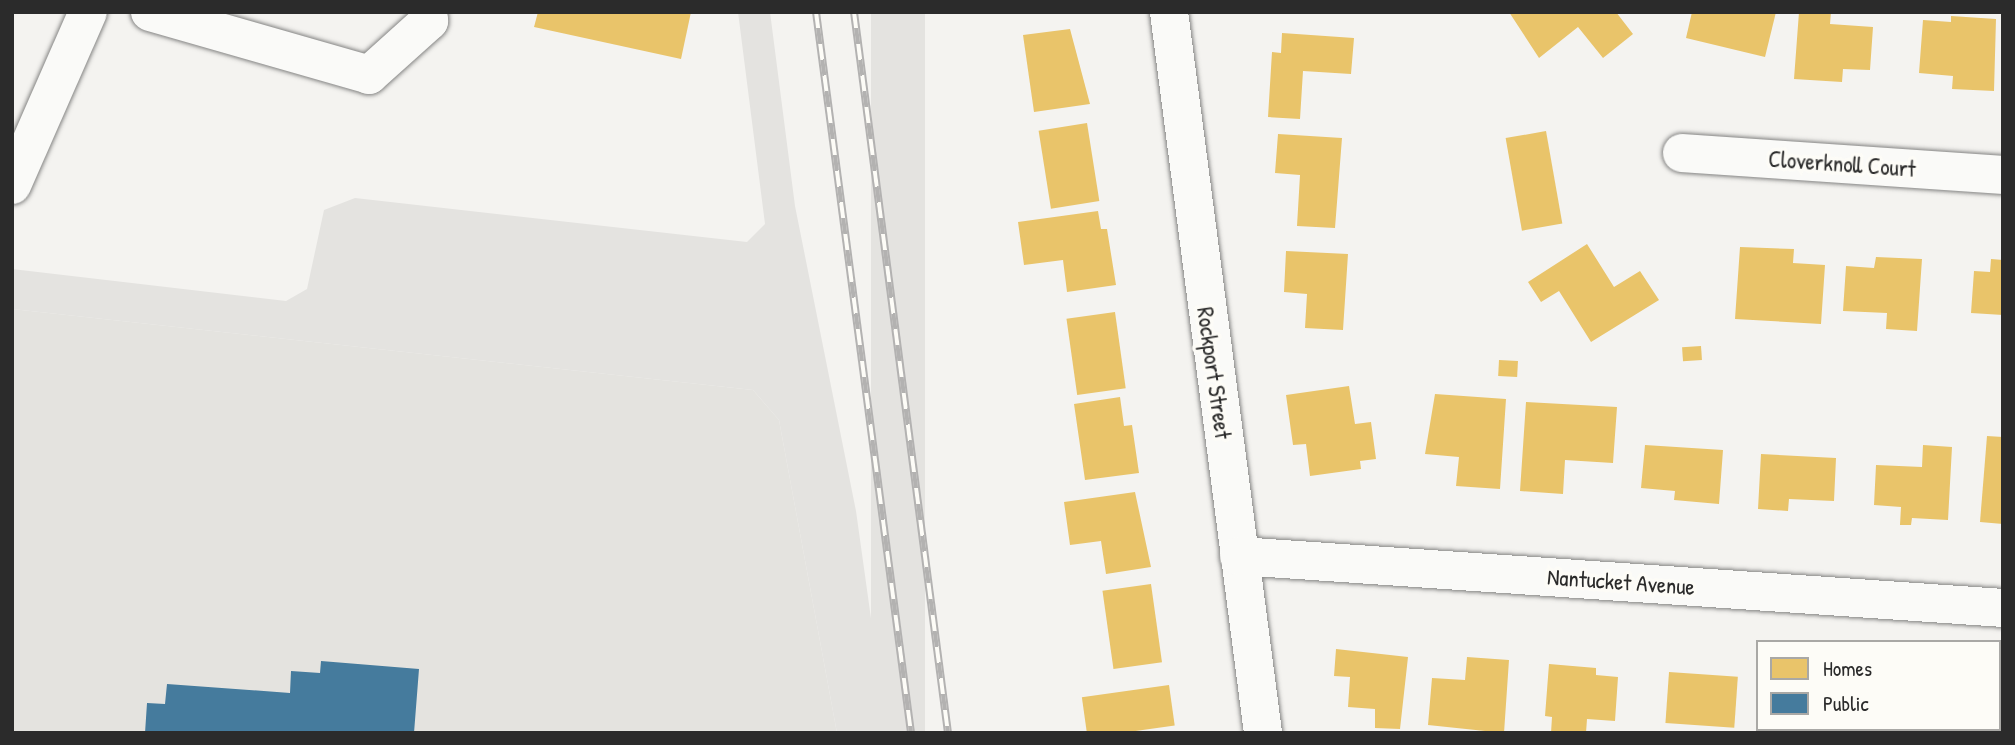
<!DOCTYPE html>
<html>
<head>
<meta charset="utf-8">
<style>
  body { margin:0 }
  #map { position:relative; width:2015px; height:745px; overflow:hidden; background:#f4f3f0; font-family:"Patrick Hand",sans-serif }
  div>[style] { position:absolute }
  .built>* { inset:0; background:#e4e3df }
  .green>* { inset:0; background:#e4e3e0; transform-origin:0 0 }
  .homes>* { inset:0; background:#e9c46a; transform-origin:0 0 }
  .public>* { inset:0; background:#457b9d }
  .roads { filter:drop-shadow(0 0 2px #858584) drop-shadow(0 0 2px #858584) }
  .minor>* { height:38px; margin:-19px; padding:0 19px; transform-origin:19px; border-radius:19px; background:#fafaf8 }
  .rail>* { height:8px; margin-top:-4px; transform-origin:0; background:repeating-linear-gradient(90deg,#fdfcf7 0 16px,#b3b2b1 0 32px); box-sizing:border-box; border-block:2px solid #b3b2b1 }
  span { translate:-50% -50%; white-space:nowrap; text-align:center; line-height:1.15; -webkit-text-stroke:7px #fdfcf7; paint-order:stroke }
  .street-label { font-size:23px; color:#2b2b2b }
  .frame { position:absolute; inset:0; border:14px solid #2b2b2b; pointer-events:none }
  .legend { position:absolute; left:1756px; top:640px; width:245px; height:91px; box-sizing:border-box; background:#fdfcf7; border:2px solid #a9a8a5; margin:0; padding:9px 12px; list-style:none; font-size:21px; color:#2b2b2b }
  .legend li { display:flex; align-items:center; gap:14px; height:35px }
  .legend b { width:35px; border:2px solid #a9a8a5 }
</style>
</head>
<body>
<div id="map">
  <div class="built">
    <div style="clip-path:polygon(12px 309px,753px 390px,779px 420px,837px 733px,12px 733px)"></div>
  </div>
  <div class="green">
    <div style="clip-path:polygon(738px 12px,770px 12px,795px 206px,856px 511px,887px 733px,837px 733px,779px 420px,753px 390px,12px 309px,12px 269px,286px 301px,307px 289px,324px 210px,355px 198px,747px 242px,765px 224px)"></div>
    <div style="left:871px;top:12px;width:54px;height:727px"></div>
  </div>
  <div class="homes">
    <div style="clip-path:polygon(538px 12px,691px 12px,681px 59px,534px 27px)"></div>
    <div style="clip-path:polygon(1509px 12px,1616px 12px,1633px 34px,1603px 58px,1578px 27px,1539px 58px)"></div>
    <div style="clip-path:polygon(1692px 12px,1776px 12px,1765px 57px,1686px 38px)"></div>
    <div style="clip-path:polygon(1799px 12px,1831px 12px,1830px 24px,1873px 27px,1870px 70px,1843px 69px,1842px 82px,1794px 79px)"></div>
    <div style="clip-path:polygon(1951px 16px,1996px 19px,1994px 91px,1952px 89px,1953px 76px,1919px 73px,1923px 20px,1951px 22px)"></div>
    <div style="clip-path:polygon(1070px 29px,1090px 104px,1034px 112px,1023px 35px)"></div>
    <div style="clip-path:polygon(1282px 33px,1354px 38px,1351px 74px,1303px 71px,1300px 119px,1268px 117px,1272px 52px,1281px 53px)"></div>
    <div style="left:1087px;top:123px;width:79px;height:49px;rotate:81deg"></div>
    <div style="left:1546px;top:131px;width:94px;height:41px;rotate:80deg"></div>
    <div style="clip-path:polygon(1278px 134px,1342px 138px,1335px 228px,1297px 226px,1300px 175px,1275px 173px)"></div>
    <div style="clip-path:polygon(1098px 211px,1101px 229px,1107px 229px,1116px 285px,1067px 292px,1063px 260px,1024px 265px,1018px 222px)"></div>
    <div style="clip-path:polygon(1587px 244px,1614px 287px,1640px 271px,1659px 300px,1591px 342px,1559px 291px,1541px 302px,1528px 282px)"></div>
    <div style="clip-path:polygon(1740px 247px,1794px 249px,1793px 263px,1825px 265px,1821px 324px,1735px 319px)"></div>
    <div style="clip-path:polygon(1286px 251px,1348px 254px,1343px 330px,1305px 328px,1307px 294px,1284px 292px)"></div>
    <div style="clip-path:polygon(1876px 257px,1922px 259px,1917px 331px,1886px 329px,1887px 313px,1843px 311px,1846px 266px,1874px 268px)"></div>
    <div style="clip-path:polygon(1991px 259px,2003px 260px,2003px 315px,1971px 313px,1974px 271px,1990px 272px)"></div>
    <div style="left:1115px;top:312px;width:77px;height:49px;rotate:82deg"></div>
    <div style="left:1701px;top:346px;width:14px;height:19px;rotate:86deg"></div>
    <div style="left:1499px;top:360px;width:19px;height:16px;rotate:3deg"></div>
    <div style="clip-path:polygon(1349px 386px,1355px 424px,1371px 422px,1376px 459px,1360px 461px,1361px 469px,1310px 476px,1306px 444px,1293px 445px,1286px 395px)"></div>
    <div style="clip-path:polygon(1435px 394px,1506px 399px,1500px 489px,1456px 486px,1459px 457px,1425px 454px)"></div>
    <div style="clip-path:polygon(1120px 397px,1124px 426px,1132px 425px,1139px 473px,1085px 480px,1074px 404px)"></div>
    <div style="clip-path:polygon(1526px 402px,1617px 407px,1613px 463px,1565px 460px,1563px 494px,1520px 491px)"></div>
    <div style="clip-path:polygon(1987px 436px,2003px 437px,2003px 524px,1980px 522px)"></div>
    <div style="clip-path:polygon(1645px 445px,1723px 450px,1719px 504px,1674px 500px,1675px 491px,1641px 488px)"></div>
    <div style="clip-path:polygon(1923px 445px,1952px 447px,1948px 520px,1912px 518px,1911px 525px,1900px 525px,1901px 507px,1874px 505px,1876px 465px,1922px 467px)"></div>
    <div style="clip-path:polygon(1761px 454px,1836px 458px,1834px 501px,1789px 499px,1788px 511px,1758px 509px)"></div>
    <div style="clip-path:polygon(1135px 492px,1151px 567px,1106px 574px,1101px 541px,1070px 545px,1064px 502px)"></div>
    <div style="left:1151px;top:584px;width:79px;height:49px;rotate:82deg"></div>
    <div style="clip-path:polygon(1336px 649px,1408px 657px,1400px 729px,1375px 728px,1375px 709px,1348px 707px,1350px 677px,1334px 676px)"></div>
    <div style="clip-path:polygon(1467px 657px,1509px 660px,1504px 733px,1428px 725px,1432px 678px,1465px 680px)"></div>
    <div style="clip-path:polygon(1549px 664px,1596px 668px,1596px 675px,1618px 677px,1615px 721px,1587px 719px,1586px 733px,1551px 733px,1552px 717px,1545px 716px)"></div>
    <div style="left:1669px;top:672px;width:69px;height:51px;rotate:4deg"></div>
    <div style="left:1169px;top:685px;width:41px;height:88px;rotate:82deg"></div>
    <div style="clip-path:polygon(1797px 729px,1861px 729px,1796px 733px)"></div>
    <div style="clip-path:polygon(1899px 729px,1972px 729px,1899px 733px)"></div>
  </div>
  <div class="public">
    <div style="clip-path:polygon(321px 661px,419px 669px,414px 733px,145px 733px,147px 703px,165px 704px,167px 684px,290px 693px,291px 671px,320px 673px)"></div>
  </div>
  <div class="roads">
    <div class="minor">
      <div style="left:150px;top:12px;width:228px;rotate:16deg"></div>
      <div style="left:369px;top:75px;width:81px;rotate:-42deg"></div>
      <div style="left:429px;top:21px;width:9px;rotate:-96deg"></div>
      <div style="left:1169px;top:12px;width:727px;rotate:82.57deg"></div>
      <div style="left:1682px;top:153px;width:322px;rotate:3.9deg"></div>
      <div style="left:12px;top:185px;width:189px;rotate:-66.3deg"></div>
      <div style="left:1239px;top:556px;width:766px;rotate:3.89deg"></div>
    </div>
  </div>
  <div class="rail">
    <div style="left:816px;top:12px;width:727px;rotate:82.49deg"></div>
    <div style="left:854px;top:12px;width:727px;rotate:82.57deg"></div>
  </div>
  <div class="street-label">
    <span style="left:1842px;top:164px;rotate:4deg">Cloverknoll Court</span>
    <span style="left:1214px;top:373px;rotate:82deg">Rockport Street</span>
    <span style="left:1621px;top:582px;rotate:4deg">Nantucket Avenue</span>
  </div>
  <div class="frame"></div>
  <ul class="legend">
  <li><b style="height:19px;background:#e9c46a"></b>Homes</li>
  <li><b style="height:19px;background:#457b9d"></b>Public</li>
  </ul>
</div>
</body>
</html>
